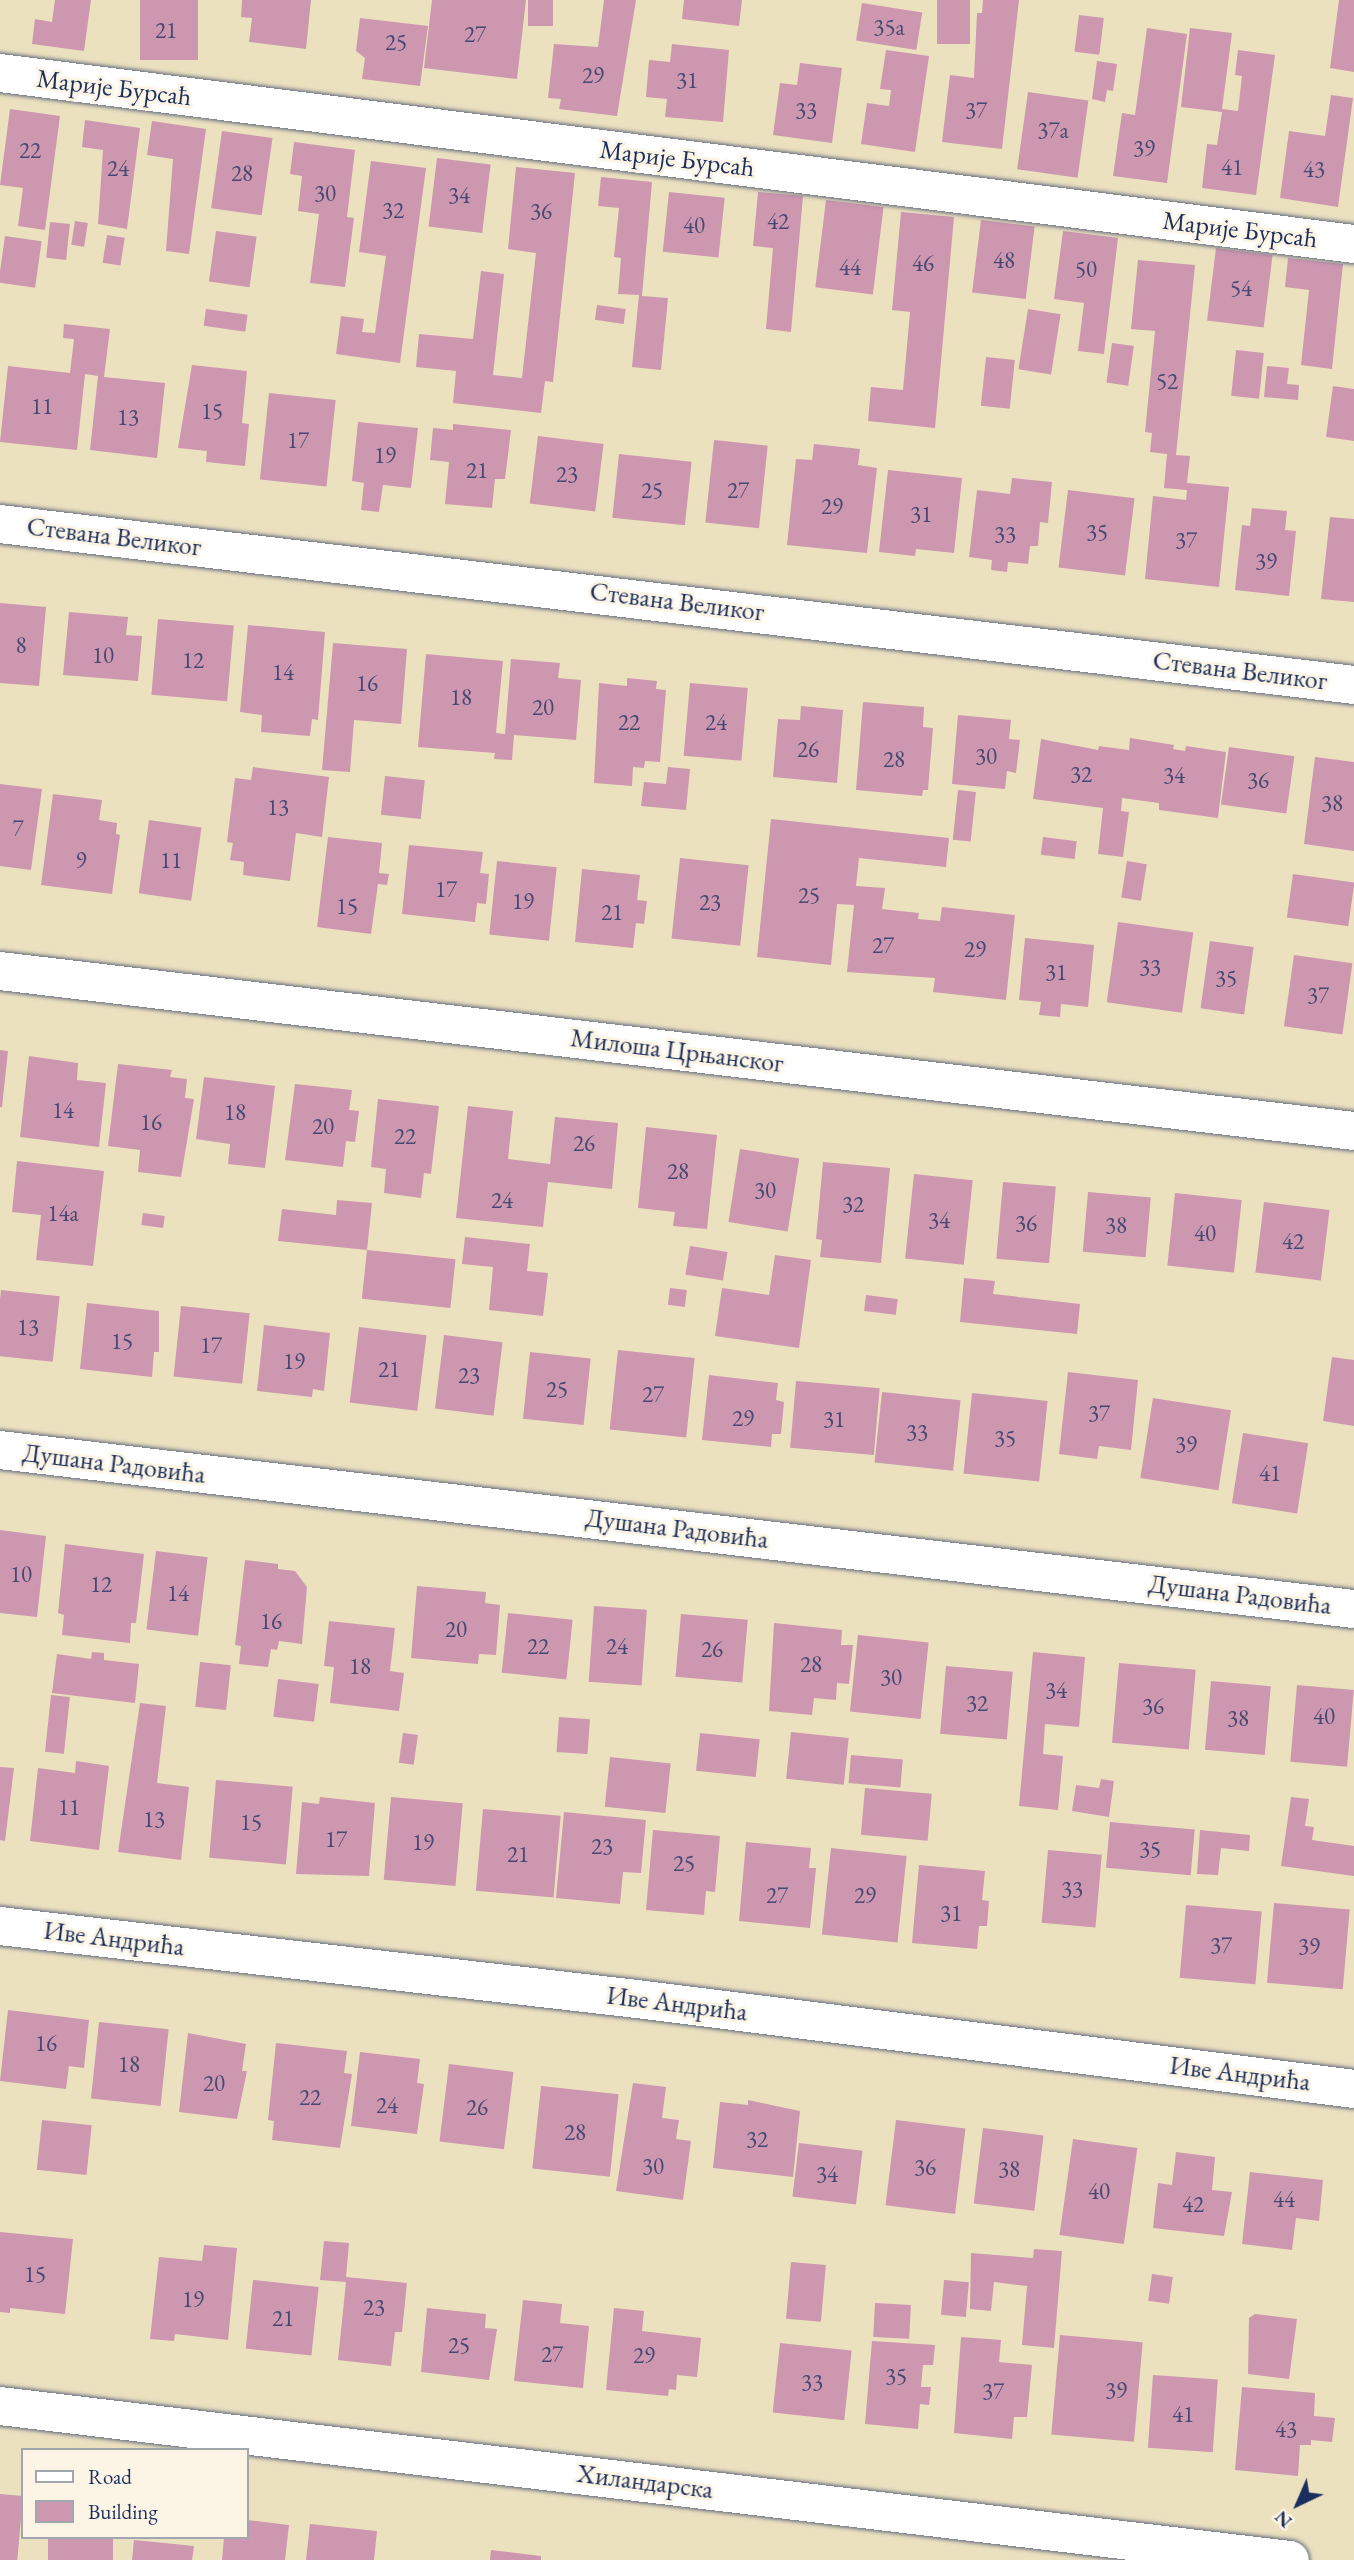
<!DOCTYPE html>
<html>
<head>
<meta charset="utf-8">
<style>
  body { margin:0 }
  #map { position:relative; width:1354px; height:2560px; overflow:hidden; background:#ece1bf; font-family:"EB Garamond",serif }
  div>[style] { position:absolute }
  .building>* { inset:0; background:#cd97af; transform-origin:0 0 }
  .roads { filter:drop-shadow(0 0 2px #646d80) drop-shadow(0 0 2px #646d80) }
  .minor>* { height:38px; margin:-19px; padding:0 19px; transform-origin:19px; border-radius:19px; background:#fff }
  span { translate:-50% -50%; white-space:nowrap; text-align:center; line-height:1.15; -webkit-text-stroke:6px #fcf5e5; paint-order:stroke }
  .number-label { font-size:23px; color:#484972 }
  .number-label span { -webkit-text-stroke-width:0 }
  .street-label { font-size:26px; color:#1b2f5e }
  .legend { position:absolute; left:21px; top:2448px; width:228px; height:91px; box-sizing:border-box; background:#fcf5e5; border:2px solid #a2a6af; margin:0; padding:9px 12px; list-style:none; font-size:21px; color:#1b2f5e }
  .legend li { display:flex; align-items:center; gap:14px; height:35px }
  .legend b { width:35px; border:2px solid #a2a6af }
  .north { position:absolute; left:1263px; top:2469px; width:70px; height:70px; -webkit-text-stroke:5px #fcf5e5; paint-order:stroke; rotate:224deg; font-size:19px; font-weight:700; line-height:28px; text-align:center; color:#1b2f5e }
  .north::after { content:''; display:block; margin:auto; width:24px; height:32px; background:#1b2f5e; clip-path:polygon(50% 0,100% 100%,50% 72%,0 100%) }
</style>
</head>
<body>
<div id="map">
  <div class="building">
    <div style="clip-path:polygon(55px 0,91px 0,84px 51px,32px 44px,35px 19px,52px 22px)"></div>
    <div style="left:140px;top:0;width:58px;height:60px"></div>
    <div style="clip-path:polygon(242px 0,311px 0,306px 49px,249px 42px,252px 18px,241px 17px)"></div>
    <div style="clip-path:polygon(432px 0,526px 0,517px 79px,424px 68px)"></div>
    <div style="left:528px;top:0;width:25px;height:26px"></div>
    <div style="clip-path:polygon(604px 0,636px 0,617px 116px,559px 109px,561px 99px,548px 98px,554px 44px,598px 47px)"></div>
    <div style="clip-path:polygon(684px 0,742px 0,739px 26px,682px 19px)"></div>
    <div style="left:937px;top:0;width:33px;height:44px"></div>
    <div style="clip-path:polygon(983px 0,1019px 0,1002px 149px,942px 142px,950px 75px,974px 78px,977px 13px,982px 13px)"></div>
    <div style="clip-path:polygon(1339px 0,1354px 0,1354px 72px,1330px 68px)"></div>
    <div style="left:862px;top:3px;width:61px;height:38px;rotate:9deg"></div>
    <div style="left:1079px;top:15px;width:25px;height:37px;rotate:7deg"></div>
    <div style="clip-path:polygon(360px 18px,428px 26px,420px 86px,362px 79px,365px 58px,356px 51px)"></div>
    <div style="clip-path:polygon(1147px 28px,1187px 34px,1167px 183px,1113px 176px,1122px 113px,1135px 115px)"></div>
    <div style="clip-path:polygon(1190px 28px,1232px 33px,1222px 109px,1238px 111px,1242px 76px,1235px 75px,1238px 50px,1275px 55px,1256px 195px,1202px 188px,1207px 144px,1217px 145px,1222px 112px,1181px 107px)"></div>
    <div style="clip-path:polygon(672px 44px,729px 50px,723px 122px,665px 117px,667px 99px,646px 97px,649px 60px,670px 62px)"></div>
    <div style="clip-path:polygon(886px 50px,929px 56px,915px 152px,861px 144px,867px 103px,889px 106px,891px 90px,880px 89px)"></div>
    <div style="clip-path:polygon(1097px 61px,1117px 64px,1113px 91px,1107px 90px,1105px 102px,1092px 99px)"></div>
    <div style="clip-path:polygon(800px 63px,842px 68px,832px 143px,773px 135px,780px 83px,797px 85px)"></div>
    <div style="left:1028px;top:92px;width:61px;height:78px;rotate:8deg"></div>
    <div style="clip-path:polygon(1331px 95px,1353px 98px,1338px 207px,1280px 198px,1289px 131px,1325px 136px)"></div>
    <div style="clip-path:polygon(10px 109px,60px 116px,45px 230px,18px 226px,23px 188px,0 185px)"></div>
    <div style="clip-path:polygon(85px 120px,140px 128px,127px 229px,98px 224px,103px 150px,82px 147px)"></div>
    <div style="clip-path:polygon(152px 121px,206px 129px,189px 254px,166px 251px,173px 159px,147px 155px)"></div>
    <div style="left:222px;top:131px;width:51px;height:78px;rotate:8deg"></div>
    <div style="clip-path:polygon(294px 142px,355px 150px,347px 217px,354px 218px,345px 287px,310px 283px,319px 214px,298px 211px,302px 176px,290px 174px)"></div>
    <div style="left:437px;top:158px;width:54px;height:69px;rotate:7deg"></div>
    <div style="clip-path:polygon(371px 161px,426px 168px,400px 363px,336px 354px,341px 316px,364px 319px,362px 332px,375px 333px,386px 256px,359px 252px)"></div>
    <div style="clip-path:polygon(516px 167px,575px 173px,553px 382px,545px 381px,541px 413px,453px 403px,456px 371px,416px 367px,419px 334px,473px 339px,481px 271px,504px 274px,493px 375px,522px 378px,536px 253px,508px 249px)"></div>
    <div style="clip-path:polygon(601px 177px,652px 182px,642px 296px,668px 298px,661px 370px,632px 367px,639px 295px,618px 294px,621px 258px,614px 257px,619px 208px,598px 206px)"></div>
    <div style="left:669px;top:192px;width:56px;height:60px;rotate:6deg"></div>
    <div style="clip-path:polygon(758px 192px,803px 196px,791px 332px,766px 329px,773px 248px,753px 246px)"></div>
    <div style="left:826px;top:200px;width:58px;height:88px;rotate:7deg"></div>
    <div style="clip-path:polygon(901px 212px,954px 217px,935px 428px,868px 421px,871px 387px,903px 390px,910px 312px,892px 310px)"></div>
    <div style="left:981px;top:220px;width:54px;height:73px;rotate:7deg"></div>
    <div style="left:75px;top:221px;width:13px;height:24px;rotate:9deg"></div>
    <div style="left:50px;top:222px;width:20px;height:36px;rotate:6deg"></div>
    <div style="left:216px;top:231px;width:41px;height:51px;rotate:8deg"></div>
    <div style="clip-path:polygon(1063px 231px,1118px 238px,1104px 354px,1078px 351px,1084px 303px,1054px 299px)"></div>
    <div style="left:107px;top:235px;width:18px;height:28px;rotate:9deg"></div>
    <div style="left:5px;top:236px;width:37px;height:47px;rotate:8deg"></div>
    <div style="left:1216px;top:248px;width:57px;height:73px;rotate:7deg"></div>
    <div style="clip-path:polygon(1288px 258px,1343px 264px,1332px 369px,1301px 365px,1309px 290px,1285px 287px)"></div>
    <div style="clip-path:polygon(1138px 260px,1195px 265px,1176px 455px,1190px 456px,1187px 483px,1229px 487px,1219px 587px,1145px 579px,1153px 496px,1186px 500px,1187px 490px,1164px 488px,1167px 454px,1150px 452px,1152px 433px,1145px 432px,1155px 331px,1131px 329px)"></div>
    <div style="left:597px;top:305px;width:29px;height:15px;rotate:8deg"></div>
    <div style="left:206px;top:309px;width:42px;height:17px;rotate:8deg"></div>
    <div style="left:1028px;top:309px;width:33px;height:61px;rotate:9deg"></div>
    <div style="clip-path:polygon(64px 324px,110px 329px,104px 377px,165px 383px,157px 458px,90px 450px,98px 376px,85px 374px,77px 450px,0 442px,8px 366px,70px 373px,74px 339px,63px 338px)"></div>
    <div style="left:1112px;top:343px;width:22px;height:40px;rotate:8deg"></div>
    <div style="left:1236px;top:350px;width:28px;height:46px;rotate:6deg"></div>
    <div style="left:986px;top:357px;width:29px;height:49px;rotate:6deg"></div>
    <div style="clip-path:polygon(192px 365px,247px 371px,242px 423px,249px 424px,245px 466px,206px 462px,207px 451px,178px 448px)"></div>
    <div style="clip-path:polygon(1267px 366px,1289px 368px,1287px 384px,1299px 385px,1298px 400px,1264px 397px)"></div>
    <div style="clip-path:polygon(1333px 386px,1354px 389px,1354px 441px,1326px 437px)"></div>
    <div style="left:269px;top:393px;width:67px;height:87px;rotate:6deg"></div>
    <div style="clip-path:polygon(358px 422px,418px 428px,411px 488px,383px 485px,379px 512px,361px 510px,364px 483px,352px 481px)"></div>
    <div style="clip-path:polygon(453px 424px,511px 430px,505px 479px,495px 479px,492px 508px,445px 504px,449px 462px,430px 460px,433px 428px,453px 430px)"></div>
    <div style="left:538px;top:436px;width:66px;height:68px;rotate:7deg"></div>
    <div style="left:714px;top:440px;width:54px;height:83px;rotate:6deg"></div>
    <div style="clip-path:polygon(814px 444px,860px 449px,858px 465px,877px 468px,867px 553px,787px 545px,796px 459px,812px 460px)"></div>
    <div style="left:619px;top:454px;width:73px;height:64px;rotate:6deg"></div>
    <div style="clip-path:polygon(888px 470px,962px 478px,954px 553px,916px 549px,915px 556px,879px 552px)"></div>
    <div style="clip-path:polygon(1012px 478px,1052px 482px,1048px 523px,1040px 522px,1038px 546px,1030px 546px,1028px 564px,1008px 562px,1007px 572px,991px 570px,992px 560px,969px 557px,977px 490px,1010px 494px)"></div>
    <div style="left:1068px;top:490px;width:67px;height:78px;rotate:7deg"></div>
    <div style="clip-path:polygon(1252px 508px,1287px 511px,1285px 530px,1296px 531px,1289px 596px,1235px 590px,1242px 525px,1250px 526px)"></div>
    <div style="clip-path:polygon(1330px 517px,1354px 519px,1354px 602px,1321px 599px)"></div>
    <div style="clip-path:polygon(0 603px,46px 607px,39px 686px,0 683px)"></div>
    <div style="clip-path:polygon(69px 612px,128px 617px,126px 635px,142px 636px,138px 681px,63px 675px)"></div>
    <div style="left:158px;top:619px;width:76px;height:76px;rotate:5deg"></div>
    <div style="clip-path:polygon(248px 625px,325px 632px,318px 720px,312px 719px,310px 736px,261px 732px,262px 715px,240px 712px)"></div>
    <div style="clip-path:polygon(333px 643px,407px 649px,401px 724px,354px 720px,350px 772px,322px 770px)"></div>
    <div style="clip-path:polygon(426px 654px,503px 661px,496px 733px,505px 734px,511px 659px,560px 663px,558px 678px,581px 680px,576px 740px,514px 735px,512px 760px,494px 759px,495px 753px,418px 747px)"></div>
    <div style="clip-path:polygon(627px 678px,657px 681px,656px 689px,666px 690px,660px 762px,645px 761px,644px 768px,633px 767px,632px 786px,594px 783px,599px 683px,627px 686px)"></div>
    <div style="left:690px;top:683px;width:58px;height:73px;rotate:5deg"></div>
    <div style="clip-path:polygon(863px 702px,924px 707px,923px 727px,933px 728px,928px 790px,923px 790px,922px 796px,856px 790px)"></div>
    <div style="clip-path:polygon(801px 706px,843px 710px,837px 783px,773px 777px,778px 719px,800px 720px)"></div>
    <div style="clip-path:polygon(958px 715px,1011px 720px,1009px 739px,1020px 740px,1016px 773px,1007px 771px,1005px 789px,952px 784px)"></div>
    <div style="clip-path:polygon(1130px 738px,1174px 745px,1173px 749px,1185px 751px,1186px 746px,1226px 752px,1218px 818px,1159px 810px,1159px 803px,1122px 798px,1121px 811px,1129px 812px,1123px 857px,1098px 854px,1103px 808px,1033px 799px,1041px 739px,1098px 750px,1099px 746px,1129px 750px)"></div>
    <div style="left:1229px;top:747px;width:66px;height:58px;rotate:8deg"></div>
    <div style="clip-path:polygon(1315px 757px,1354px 762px,1354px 851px,1304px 844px)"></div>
    <div style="clip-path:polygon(253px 767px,329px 777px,322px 837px,296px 833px,290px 881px,243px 875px,244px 862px,230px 860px,233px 843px,227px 842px,235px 778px,251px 780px)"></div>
    <div style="clip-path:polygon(668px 767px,690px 769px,686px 810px,641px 806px,644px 782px,666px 784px)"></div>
    <div style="left:385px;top:776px;width:40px;height:39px;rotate:6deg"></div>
    <div style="clip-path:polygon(0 784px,42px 789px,31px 870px,0 866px)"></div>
    <div style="left:958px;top:790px;width:18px;height:50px;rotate:6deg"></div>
    <div style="clip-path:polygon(53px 794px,102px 800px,99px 820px,117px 823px,116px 834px,120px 835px,112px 894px,41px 885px)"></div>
    <div style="clip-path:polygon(771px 819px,949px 838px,946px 867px,859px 858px,856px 886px,885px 888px,882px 909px,919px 913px,918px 919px,940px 921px,942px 907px,1015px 915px,1006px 1000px,933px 992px,935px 978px,847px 972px,854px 905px,837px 904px,831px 965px,757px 957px)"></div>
    <div style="left:149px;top:820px;width:53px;height:74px;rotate:8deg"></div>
    <div style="clip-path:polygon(328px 837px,382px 843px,379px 873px,389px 874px,387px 885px,378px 884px,371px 934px,317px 927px)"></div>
    <div style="left:1043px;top:837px;width:34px;height:18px;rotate:7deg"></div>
    <div style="clip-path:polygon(409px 845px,483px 852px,480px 873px,489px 874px,486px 904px,477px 903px,475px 922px,402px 914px)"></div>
    <div style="left:680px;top:858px;width:69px;height:81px;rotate:6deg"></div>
    <div style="left:497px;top:861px;width:60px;height:74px;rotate:6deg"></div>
    <div style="left:1127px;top:861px;width:20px;height:37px;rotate:9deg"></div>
    <div style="clip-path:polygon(582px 869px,640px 875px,637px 900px,647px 901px,644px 924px,636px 923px,633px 948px,575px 942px)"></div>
    <div style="left:1293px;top:874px;width:62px;height:44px;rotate:8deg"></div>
    <div style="left:1118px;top:922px;width:76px;height:81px;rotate:8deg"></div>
    <div style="clip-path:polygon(1025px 938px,1094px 945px,1088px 1007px,1061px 1004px,1060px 1017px,1039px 1015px,1041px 1002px,1019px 1000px)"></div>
    <div style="left:1210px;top:941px;width:44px;height:68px;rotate:8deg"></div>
    <div style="left:1294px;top:955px;width:59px;height:72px;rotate:8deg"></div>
    <div style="clip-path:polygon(0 1050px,8px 1051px,2px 1107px,0 1107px)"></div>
    <div style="clip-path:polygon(29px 1056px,78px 1063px,77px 1080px,106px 1083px,99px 1147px,20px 1137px)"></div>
    <div style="clip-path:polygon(118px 1064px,172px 1070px,170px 1077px,187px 1079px,185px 1098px,194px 1099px,181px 1177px,138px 1172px,140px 1150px,108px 1146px)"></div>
    <div style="clip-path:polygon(204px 1077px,275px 1086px,265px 1168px,228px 1164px,230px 1144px,196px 1139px)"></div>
    <div style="clip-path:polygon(295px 1084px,352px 1090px,349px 1110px,359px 1111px,355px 1142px,346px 1141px,343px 1167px,285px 1160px)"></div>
    <div style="clip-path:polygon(378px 1099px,439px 1106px,431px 1174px,424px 1173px,421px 1198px,384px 1193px,386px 1169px,371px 1167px)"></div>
    <div style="clip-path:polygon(468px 1106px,513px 1111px,508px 1159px,550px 1164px,555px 1117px,618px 1123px,612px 1189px,548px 1182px,543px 1227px,456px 1218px)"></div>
    <div style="clip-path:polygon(646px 1127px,717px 1135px,707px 1229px,673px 1226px,675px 1212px,638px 1208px)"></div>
    <div style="left:740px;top:1149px;width:60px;height:74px;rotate:9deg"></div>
    <div style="clip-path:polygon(17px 1161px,104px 1171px,93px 1266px,36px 1260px,41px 1215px,12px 1212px)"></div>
    <div style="clip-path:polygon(823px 1162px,890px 1168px,881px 1263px,820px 1257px,822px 1240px,816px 1239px)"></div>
    <div style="left:914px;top:1174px;width:59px;height:85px;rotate:6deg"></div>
    <div style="left:1003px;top:1182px;width:53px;height:77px;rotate:5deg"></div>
    <div style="left:1088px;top:1192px;width:63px;height:60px;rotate:5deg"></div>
    <div style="left:1175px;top:1193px;width:67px;height:73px;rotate:6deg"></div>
    <div style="clip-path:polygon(337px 1200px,372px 1203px,367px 1250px,278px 1241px,282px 1209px,336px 1215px)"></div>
    <div style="left:1264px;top:1202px;width:66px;height:71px;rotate:7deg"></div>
    <div style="left:143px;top:1213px;width:22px;height:12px;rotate:8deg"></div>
    <div style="clip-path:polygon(465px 1237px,530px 1244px,527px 1271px,548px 1273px,543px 1316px,489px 1310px,493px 1267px,462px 1264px)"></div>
    <div style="left:690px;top:1246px;width:38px;height:29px;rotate:9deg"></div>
    <div style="left:367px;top:1250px;width:89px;height:49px;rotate:6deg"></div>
    <div style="clip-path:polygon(775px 1255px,811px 1260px,799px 1348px,715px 1336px,722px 1288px,769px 1295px)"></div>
    <div style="clip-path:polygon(964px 1278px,995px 1281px,993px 1294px,1080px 1304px,1077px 1334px,960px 1322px)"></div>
    <div style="left:670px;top:1288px;width:17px;height:17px;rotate:7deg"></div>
    <div style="left:1px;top:1290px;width:59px;height:66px;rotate:6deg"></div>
    <div style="left:866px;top:1295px;width:32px;height:16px;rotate:7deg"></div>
    <div style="clip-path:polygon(87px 1303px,159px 1311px,159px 1352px,154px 1352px,152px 1377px,80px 1369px)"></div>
    <div style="left:181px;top:1306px;width:69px;height:71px;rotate:6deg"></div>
    <div style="clip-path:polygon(264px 1325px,330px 1333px,324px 1391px,313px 1389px,312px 1397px,257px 1391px)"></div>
    <div style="left:359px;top:1327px;width:68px;height:76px;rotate:7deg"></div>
    <div style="left:444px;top:1335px;width:59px;height:74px;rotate:7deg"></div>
    <div style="left:618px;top:1350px;width:77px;height:80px;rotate:6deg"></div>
    <div style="left:530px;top:1352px;width:61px;height:67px;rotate:6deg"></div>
    <div style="clip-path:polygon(1332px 1357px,1354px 1360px,1354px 1426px,1323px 1421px)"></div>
    <div style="clip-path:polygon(1068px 1372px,1138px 1380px,1131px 1450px,1099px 1446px,1097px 1459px,1059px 1454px)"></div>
    <div style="clip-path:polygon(709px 1375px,778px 1383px,776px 1400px,784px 1402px,781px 1434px,772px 1434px,771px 1447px,702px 1440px)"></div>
    <div style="left:796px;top:1381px;width:84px;height:67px;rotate:5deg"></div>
    <div style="left:882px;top:1392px;width:79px;height:71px;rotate:6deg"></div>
    <div style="left:972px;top:1393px;width:76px;height:81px;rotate:6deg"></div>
    <div style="left:1153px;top:1398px;width:79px;height:81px;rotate:9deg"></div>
    <div style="left:1243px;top:1433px;width:66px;height:71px;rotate:9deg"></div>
    <div style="clip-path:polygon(0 1530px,46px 1536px,37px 1617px,0 1613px)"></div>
    <div style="clip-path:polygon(65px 1544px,144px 1554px,136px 1623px,131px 1623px,130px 1643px,62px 1635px,64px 1615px,58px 1613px)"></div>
    <div style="left:156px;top:1551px;width:52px;height:79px;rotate:7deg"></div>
    <div style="clip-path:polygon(245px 1560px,278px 1564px,278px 1569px,295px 1571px,307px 1587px,302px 1644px,279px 1641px,277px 1650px,271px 1649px,268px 1667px,239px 1664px,241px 1646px,235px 1645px)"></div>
    <div style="clip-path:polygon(417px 1586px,486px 1592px,485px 1603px,500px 1605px,496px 1655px,479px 1654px,478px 1664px,411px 1658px)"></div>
    <div style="left:594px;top:1606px;width:53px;height:76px;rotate:4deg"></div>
    <div style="left:508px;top:1613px;width:65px;height:60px;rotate:6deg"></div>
    <div style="left:681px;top:1614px;width:67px;height:63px;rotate:5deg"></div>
    <div style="clip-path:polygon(329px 1621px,395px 1628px,390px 1671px,404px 1673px,399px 1711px,330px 1703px,334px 1667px,324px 1666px)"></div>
    <div style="clip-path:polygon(774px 1623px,842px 1630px,841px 1645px,853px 1645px,849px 1684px,837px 1683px,836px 1700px,814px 1698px,812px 1715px,769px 1711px)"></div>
    <div style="left:858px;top:1635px;width:71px;height:77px;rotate:6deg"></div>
    <div style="clip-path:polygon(92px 1652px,104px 1653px,104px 1660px,139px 1664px,135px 1703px,52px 1693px,57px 1654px,91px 1659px)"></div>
    <div style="clip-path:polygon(1033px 1652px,1085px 1657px,1079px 1727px,1045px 1724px,1043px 1754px,1063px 1756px,1058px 1810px,1019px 1806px)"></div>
    <div style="left:200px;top:1662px;width:31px;height:45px;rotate:6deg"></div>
    <div style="left:1119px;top:1663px;width:77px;height:80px;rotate:5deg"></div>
    <div style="left:946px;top:1666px;width:67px;height:68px;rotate:5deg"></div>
    <div style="left:278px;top:1679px;width:41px;height:38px;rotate:7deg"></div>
    <div style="left:1211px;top:1681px;width:60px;height:69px;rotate:5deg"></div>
    <div style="left:1297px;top:1685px;width:57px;height:77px;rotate:5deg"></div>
    <div style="left:51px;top:1695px;width:19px;height:57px;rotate:6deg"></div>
    <div style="clip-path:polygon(140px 1703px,166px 1706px,157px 1783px,189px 1787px,181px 1860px,118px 1852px)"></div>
    <div style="left:559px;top:1717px;width:31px;height:35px;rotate:4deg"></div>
    <div style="left:791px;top:1732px;width:58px;height:47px;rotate:6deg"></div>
    <div style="left:403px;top:1733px;width:15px;height:30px;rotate:8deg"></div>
    <div style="left:700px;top:1733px;width:60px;height:38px;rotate:6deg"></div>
    <div style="left:851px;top:1755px;width:52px;height:28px;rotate:5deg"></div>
    <div style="left:610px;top:1757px;width:61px;height:50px;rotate:6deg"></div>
    <div style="clip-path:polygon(76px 1761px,109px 1766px,99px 1850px,30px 1841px,38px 1768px,75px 1773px)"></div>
    <div style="clip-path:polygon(0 1767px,14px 1768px,5px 1841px,0 1840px)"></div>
    <div style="clip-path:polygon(1101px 1779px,1114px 1781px,1109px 1817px,1072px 1811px,1076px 1785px,1099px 1788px)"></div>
    <div style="left:216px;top:1780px;width:77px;height:78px;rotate:5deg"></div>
    <div style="left:865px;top:1788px;width:67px;height:47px;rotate:5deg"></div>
    <div style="clip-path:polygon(320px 1797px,375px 1803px,369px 1876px,296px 1874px,302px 1802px,319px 1804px)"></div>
    <div style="left:391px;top:1797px;width:72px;height:83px;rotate:5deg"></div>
    <div style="clip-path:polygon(1291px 1797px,1309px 1799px,1305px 1826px,1314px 1827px,1312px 1840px,1354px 1846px,1354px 1876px,1281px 1866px)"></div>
    <div style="left:483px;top:1809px;width:78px;height:82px;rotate:5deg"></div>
    <div style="clip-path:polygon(564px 1812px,646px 1820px,641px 1873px,623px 1872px,620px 1904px,556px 1898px)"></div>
    <div style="left:1110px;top:1822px;width:85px;height:46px;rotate:5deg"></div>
    <div style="clip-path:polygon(653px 1830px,720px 1836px,715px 1892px,706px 1891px,704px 1915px,646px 1910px)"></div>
    <div style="clip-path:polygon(1200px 1830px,1250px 1835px,1249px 1851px,1221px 1848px,1218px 1875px,1197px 1874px)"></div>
    <div style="clip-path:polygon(746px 1842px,811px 1848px,809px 1868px,816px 1868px,810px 1928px,739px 1921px)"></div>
    <div style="left:831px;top:1848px;width:76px;height:87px;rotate:6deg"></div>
    <div style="left:1048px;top:1850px;width:54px;height:73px;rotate:5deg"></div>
    <div style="clip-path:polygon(919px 1865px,985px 1871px,982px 1900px,989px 1901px,987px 1926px,979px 1926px,977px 1949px,912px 1943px)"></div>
    <div style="left:1274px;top:1903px;width:76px;height:80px;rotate:5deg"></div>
    <div style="left:1186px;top:1905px;width:76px;height:73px;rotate:5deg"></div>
    <div style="clip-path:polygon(8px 2010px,89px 2020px,84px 2068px,69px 2066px,66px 2089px,0 2081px)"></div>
    <div style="left:99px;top:2022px;width:70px;height:77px;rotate:6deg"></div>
    <div style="clip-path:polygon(188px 2033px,246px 2044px,242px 2071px,247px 2071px,237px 2119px,179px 2112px)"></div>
    <div style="clip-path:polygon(276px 2043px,347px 2051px,344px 2073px,352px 2074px,340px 2148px,272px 2140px,274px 2121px,268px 2120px)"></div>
    <div style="clip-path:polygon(360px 2052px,420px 2059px,417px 2083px,424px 2084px,417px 2134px,351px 2126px)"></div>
    <div style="left:449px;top:2064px;width:65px;height:78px;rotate:7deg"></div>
    <div style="clip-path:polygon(633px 2083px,666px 2087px,662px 2118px,679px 2120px,676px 2139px,691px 2141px,683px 2200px,616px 2191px)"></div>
    <div style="left:541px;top:2086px;width:78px;height:83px;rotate:6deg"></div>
    <div style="clip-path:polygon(748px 2100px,800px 2111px,793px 2177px,713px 2168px,720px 2102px,748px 2105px)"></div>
    <div style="left:42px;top:2120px;width:50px;height:50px;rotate:6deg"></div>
    <div style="left:896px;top:2120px;width:70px;height:86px;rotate:7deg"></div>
    <div style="left:983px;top:2128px;width:61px;height:76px;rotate:7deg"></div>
    <div style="left:1073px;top:2139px;width:65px;height:97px;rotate:8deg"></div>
    <div style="left:799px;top:2143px;width:64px;height:54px;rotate:7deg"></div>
    <div style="clip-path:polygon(1176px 2152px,1215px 2157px,1212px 2190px,1232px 2192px,1224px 2236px,1153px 2228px,1158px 2183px,1172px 2185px)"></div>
    <div style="clip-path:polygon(1250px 2172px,1323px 2180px,1319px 2221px,1296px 2218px,1292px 2250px,1242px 2244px)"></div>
    <div style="clip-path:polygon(0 2232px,73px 2239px,65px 2314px,10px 2308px,10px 2313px,0 2312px)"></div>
    <div style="clip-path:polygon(324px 2241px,349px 2243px,346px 2277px,407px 2283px,402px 2332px,395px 2332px,391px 2366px,338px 2360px,346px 2282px,320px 2280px)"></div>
    <div style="clip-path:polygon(204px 2245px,237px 2248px,228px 2340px,175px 2334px,174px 2341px,150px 2339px,159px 2257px,202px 2261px)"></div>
    <div style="clip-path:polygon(1034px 2249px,1062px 2251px,1054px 2348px,1022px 2345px,1027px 2286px,994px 2282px,991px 2311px,970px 2309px,971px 2253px,1033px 2258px)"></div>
    <div style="left:791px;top:2262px;width:35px;height:57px;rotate:5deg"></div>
    <div style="left:1152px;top:2274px;width:21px;height:27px;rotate:8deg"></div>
    <div style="left:253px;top:2280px;width:66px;height:69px;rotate:6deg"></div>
    <div style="left:944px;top:2280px;width:25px;height:35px;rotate:5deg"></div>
    <div style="clip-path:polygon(523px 2300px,562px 2304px,560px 2323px,589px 2326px,583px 2388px,514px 2381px)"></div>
    <div style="left:875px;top:2303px;width:36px;height:34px;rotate:3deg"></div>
    <div style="clip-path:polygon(427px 2308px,486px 2314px,485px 2328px,497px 2329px,489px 2380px,421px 2372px)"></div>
    <div style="clip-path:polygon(614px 2308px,644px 2311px,642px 2331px,701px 2338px,697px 2377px,677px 2375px,676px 2390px,669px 2389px,668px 2396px,606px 2390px)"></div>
    <div style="clip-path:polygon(1255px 2314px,1297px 2319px,1289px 2379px,1248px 2374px,1249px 2318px)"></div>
    <div style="left:1060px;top:2335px;width:83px;height:100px;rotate:5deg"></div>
    <div style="clip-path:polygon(961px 2337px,1001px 2340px,999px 2362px,1032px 2365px,1027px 2417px,1014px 2417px,1012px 2439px,954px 2433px)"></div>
    <div style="clip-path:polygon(872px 2341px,935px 2345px,933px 2365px,923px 2365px,921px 2387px,931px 2387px,929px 2405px,920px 2404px,918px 2429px,865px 2424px)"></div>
    <div style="left:780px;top:2343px;width:72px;height:70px;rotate:6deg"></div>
    <div style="left:1153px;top:2375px;width:65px;height:73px;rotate:4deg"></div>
    <div style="clip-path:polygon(1242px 2387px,1315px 2393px,1314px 2416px,1335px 2418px,1332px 2442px,1311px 2440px,1311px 2445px,1300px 2445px,1298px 2476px,1235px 2470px)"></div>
    <div style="left:0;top:2494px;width:23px;height:66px;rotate:5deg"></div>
    <div style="clip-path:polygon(247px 2520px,289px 2525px,285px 2560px,222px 2560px,224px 2537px,247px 2537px)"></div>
    <div style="clip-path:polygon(310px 2524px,377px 2531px,374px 2560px,306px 2560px)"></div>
    <div style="left:48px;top:2537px;width:65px;height:23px"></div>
    <div style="clip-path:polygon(134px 2540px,194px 2546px,192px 2560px,132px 2560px)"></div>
    <div style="clip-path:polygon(491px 2550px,541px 2556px,541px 2560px,490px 2560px)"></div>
  </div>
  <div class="roads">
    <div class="minor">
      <div style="left:0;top:73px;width:1365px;rotate:7.2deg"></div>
      <div style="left:0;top:524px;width:1364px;rotate:6.78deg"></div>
      <div style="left:0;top:971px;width:1363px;rotate:6.74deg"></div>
      <div style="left:0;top:1450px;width:1363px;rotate:6.7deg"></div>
      <div style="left:0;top:1926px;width:641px;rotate:6.54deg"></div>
      <div style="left:637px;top:1999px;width:723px;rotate:7.15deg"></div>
      <div style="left:0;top:2406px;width:1299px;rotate:6.81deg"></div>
    </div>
  </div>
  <div class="number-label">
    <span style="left:889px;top:27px">35a</span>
    <span style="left:166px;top:30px">21</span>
    <span style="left:475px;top:34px">27</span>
    <span style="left:396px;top:42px">25</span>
    <span style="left:593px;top:75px">29</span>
    <span style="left:687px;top:80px">31</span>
    <span style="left:806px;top:110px">33</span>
    <span style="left:976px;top:110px">37</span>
    <span style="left:1053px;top:130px">37a</span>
    <span style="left:1144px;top:148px">39</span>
    <span style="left:30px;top:150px">22</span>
    <span style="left:1232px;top:167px">41</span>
    <span style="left:118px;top:168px">24</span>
    <span style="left:1314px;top:169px">43</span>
    <span style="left:242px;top:173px">28</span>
    <span style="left:325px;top:193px">30</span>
    <span style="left:459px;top:195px">34</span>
    <span style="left:393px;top:210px">32</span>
    <span style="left:541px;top:211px">36</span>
    <span style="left:778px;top:221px">42</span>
    <span style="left:694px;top:225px">40</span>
    <span style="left:1004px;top:260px">48</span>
    <span style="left:923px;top:263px">46</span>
    <span style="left:850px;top:267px">44</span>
    <span style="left:1086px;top:269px">50</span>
    <span style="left:1241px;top:288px">54</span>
    <span style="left:1167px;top:381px">52</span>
    <span style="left:42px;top:406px">11</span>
    <span style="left:212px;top:411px">15</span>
    <span style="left:128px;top:417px">13</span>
    <span style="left:298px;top:440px">17</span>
    <span style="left:385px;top:455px">19</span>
    <span style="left:477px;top:470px">21</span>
    <span style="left:567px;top:474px">23</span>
    <span style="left:652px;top:490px">25</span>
    <span style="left:738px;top:490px">27</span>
    <span style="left:832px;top:506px">29</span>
    <span style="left:921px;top:514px">31</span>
    <span style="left:1097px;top:532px">35</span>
    <span style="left:1005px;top:534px">33</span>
    <span style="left:1186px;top:540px">37</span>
    <span style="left:1266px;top:561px">39</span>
    <span style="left:21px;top:645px">8</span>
    <span style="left:103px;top:655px">10</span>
    <span style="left:193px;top:660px">12</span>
    <span style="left:283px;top:672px">14</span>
    <span style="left:367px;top:683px">16</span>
    <span style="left:461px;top:697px">18</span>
    <span style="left:543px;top:707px">20</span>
    <span style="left:629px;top:722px">22</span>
    <span style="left:716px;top:722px">24</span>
    <span style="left:808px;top:749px">26</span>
    <span style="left:986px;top:756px">30</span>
    <span style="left:894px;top:759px">28</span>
    <span style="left:1081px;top:774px">32</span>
    <span style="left:1174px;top:775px">34</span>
    <span style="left:1258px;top:780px">36</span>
    <span style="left:1332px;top:803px">38</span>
    <span style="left:278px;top:807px">13</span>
    <span style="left:18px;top:828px">7</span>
    <span style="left:81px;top:860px">9</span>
    <span style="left:171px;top:860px">11</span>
    <span style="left:446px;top:889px">17</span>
    <span style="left:809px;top:895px">25</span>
    <span style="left:523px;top:901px">19</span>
    <span style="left:710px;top:902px">23</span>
    <span style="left:347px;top:906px">15</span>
    <span style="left:612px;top:912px">21</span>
    <span style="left:883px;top:945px">27</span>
    <span style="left:975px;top:949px">29</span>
    <span style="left:1150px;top:967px">33</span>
    <span style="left:1056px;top:972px">31</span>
    <span style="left:1226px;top:978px">35</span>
    <span style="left:1318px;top:995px">37</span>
    <span style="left:63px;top:1110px">14</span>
    <span style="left:235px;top:1112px">18</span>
    <span style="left:151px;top:1122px">16</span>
    <span style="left:323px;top:1126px">20</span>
    <span style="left:405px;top:1136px">22</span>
    <span style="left:584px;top:1143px">26</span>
    <span style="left:678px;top:1171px">28</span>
    <span style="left:765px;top:1190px">30</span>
    <span style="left:502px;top:1200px">24</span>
    <span style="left:853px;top:1204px">32</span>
    <span style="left:63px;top:1213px">14a</span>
    <span style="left:939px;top:1220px">34</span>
    <span style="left:1026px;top:1223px">36</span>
    <span style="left:1116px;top:1225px">38</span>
    <span style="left:1205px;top:1233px">40</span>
    <span style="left:1293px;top:1241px">42</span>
    <span style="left:28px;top:1327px">13</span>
    <span style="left:122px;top:1341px">15</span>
    <span style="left:211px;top:1345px">17</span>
    <span style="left:294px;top:1361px">19</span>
    <span style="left:389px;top:1369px">21</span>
    <span style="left:469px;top:1375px">23</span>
    <span style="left:557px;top:1389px">25</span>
    <span style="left:653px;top:1394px">27</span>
    <span style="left:1099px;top:1413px">37</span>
    <span style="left:743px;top:1418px">29</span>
    <span style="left:834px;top:1419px">31</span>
    <span style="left:917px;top:1432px">33</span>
    <span style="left:1005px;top:1438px">35</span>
    <span style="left:1186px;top:1444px">39</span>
    <span style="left:1270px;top:1473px">41</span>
    <span style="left:21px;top:1574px">10</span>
    <span style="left:101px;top:1584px">12</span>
    <span style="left:178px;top:1593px">14</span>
    <span style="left:271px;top:1621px">16</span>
    <span style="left:456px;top:1629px">20</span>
    <span style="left:538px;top:1646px">22</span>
    <span style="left:617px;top:1646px">24</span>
    <span style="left:712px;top:1649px">26</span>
    <span style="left:811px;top:1664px">28</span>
    <span style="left:360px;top:1666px">18</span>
    <span style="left:891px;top:1677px">30</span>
    <span style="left:1056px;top:1690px">34</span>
    <span style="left:977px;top:1703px">32</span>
    <span style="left:1153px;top:1706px">36</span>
    <span style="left:1324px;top:1716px">40</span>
    <span style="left:1238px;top:1718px">38</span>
    <span style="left:69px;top:1807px">11</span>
    <span style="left:154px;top:1819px">13</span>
    <span style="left:251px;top:1822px">15</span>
    <span style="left:336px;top:1839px">17</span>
    <span style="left:423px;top:1842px">19</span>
    <span style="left:602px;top:1846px">23</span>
    <span style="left:1150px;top:1849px">35</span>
    <span style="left:518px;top:1854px">21</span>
    <span style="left:684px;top:1863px">25</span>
    <span style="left:1072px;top:1889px">33</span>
    <span style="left:777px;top:1895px">27</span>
    <span style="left:865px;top:1895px">29</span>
    <span style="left:951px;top:1913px">31</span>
    <span style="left:1221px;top:1945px">37</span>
    <span style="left:1309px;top:1946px">39</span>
    <span style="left:46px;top:2043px">16</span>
    <span style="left:129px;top:2064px">18</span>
    <span style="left:214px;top:2083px">20</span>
    <span style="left:310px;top:2097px">22</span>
    <span style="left:387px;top:2105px">24</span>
    <span style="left:477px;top:2107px">26</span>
    <span style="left:575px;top:2132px">28</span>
    <span style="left:757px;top:2139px">32</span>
    <span style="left:653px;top:2166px">30</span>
    <span style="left:925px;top:2167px">36</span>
    <span style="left:1009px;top:2169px">38</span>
    <span style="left:827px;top:2174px">34</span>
    <span style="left:1099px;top:2191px">40</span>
    <span style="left:1284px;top:2199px">44</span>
    <span style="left:1193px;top:2204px">42</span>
    <span style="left:35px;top:2274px">15</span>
    <span style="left:193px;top:2299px">19</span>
    <span style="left:374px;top:2307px">23</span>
    <span style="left:283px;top:2318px">21</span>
    <span style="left:459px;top:2345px">25</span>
    <span style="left:552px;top:2354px">27</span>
    <span style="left:644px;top:2355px">29</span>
    <span style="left:896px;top:2376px">35</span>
    <span style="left:812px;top:2382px">33</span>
    <span style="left:1116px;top:2390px">39</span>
    <span style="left:993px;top:2391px">37</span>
    <span style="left:1183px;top:2414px">41</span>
    <span style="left:1286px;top:2429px">43</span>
  </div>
  <div class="street-label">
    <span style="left:114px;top:88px;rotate:7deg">Марије Бурсаћ</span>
    <span style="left:677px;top:159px;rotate:7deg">Марије Бурсаћ</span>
    <span style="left:1240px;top:230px;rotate:7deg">Марије Бурсаћ</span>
    <span style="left:114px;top:537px;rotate:7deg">Стевана Великог</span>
    <span style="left:677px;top:602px;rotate:7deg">Стевана Великог</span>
    <span style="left:1240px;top:671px;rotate:7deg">Стевана Великог</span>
    <span style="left:677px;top:1051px;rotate:7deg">Милоша Црњанског</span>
    <span style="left:114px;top:1464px;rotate:7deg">Душана Радовића</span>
    <span style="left:677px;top:1529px;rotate:7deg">Душана Радовића</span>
    <span style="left:1240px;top:1595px;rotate:7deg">Душана Радовића</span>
    <span style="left:114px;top:1939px;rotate:7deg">Иве Андрића</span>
    <span style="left:677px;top:2004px;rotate:7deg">Иве Андрића</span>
    <span style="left:1240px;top:2074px;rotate:7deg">Иве Андрића</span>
    <span style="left:645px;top:2482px;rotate:7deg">Хиландарска</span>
  </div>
  <ul class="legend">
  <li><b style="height:9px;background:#fff"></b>Road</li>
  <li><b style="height:19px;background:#cd97af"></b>Building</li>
  </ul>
  <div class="north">N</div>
</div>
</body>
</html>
